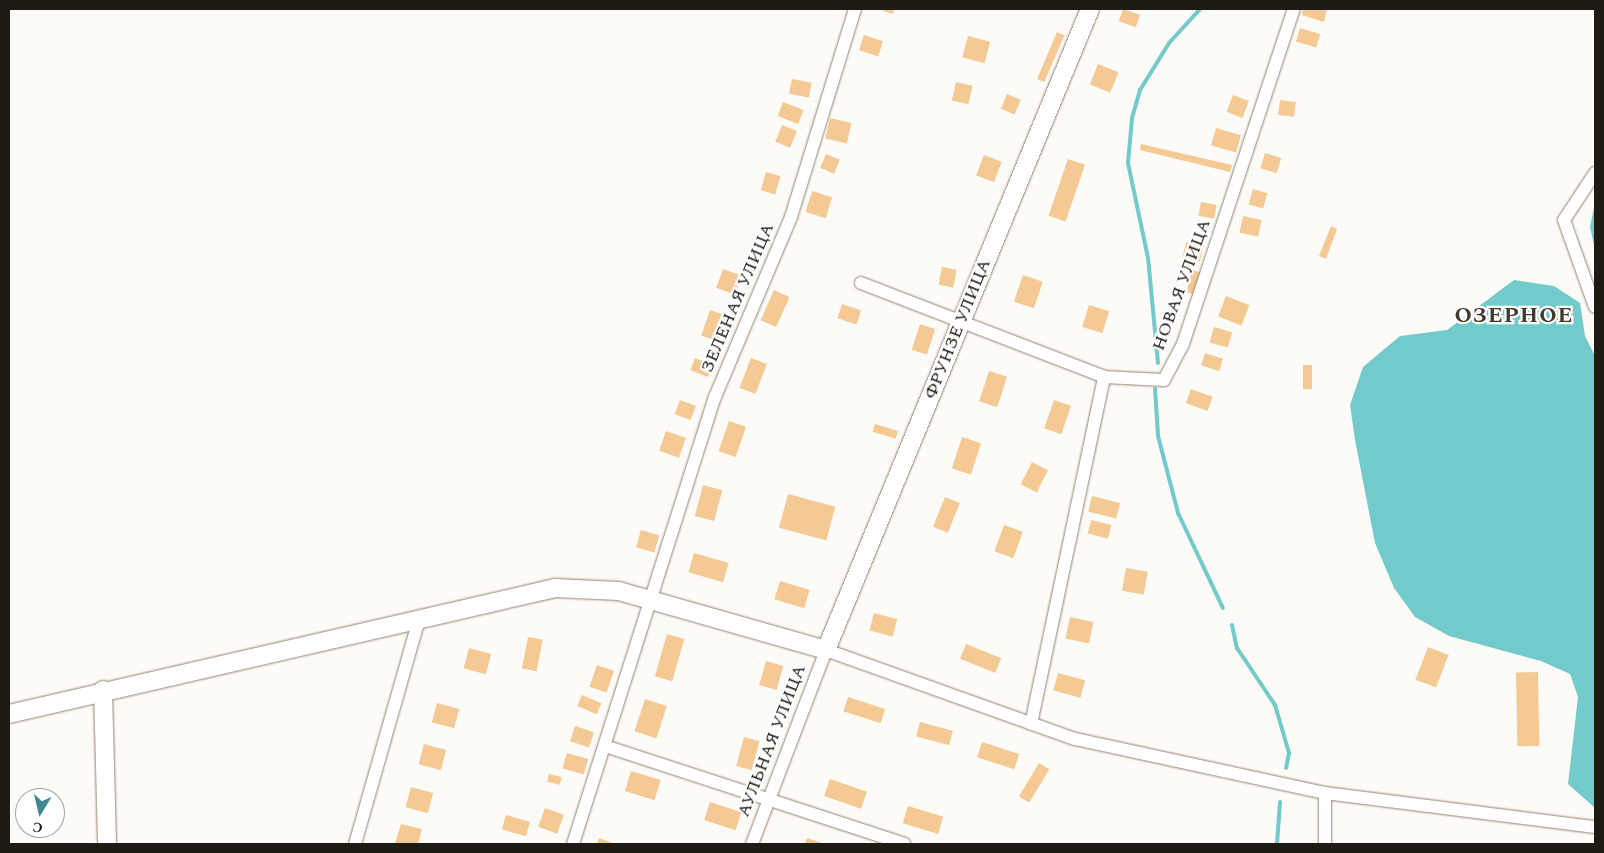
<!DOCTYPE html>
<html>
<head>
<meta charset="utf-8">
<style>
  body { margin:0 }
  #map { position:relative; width:1604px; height:853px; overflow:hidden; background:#fdfbf7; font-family:Spectral,serif }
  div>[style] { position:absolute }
  .water>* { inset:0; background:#72caca }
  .stream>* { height:4px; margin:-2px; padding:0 2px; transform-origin:2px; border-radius:2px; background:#72caca }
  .building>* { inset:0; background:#f5c994; transform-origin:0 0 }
  .roads { filter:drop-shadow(0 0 1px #8e8273) drop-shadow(0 0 1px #8e8273) }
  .street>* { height:12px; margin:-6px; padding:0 6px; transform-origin:6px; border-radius:6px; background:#fff }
  .secondary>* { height:18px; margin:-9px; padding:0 9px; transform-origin:9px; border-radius:9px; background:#fff }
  span { translate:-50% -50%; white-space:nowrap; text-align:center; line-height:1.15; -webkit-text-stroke:4.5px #fff; paint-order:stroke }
  .street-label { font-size:18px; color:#1e1a14 }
  .district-label { font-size:22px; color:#43382b; font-weight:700; letter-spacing:1px }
  .frame { position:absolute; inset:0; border:10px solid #1e1a14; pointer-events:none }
  .north { position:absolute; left:15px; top:788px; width:50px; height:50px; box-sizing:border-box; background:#fff; border:1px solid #a5a3a1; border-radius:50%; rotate:189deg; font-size:14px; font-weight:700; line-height:20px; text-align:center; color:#1e1a14 }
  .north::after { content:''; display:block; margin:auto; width:18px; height:22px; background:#418693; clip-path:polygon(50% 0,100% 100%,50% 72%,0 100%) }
</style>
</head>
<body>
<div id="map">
  <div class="water">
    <div style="clip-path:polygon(1595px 203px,1595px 250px,1590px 227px)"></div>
    <div style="clip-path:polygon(1514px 280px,1554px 286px,1580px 303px,1585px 336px,1595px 356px,1595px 808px,1568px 784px,1578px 697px,1570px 674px,1541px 661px,1449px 636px,1415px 617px,1394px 588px,1375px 543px,1355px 440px,1350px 405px,1363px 367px,1400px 336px,1447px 330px)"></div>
  </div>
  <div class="stream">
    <div style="left:1158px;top:363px;width:105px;rotate:-95.4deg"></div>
    <div style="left:1148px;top:258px;width:97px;rotate:-101.9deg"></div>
    <div style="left:1128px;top:163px;width:45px;rotate:-84.9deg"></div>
    <div style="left:1132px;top:118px;width:29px;rotate:-74deg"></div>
    <div style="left:1140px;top:90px;width:55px;rotate:-58.3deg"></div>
    <div style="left:1169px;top:43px;width:46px;rotate:-47.6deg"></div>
    <div style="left:1155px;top:389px;width:47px;rotate:86.3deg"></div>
    <div style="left:1158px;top:436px;width:80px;rotate:75.4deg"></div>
    <div style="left:1178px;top:513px;width:105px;rotate:64.7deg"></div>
    <div style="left:1232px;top:625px;width:24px;rotate:78deg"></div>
    <div style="left:1237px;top:648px;width:69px;rotate:56.3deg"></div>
    <div style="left:1275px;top:705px;width:50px;rotate:73.7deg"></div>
    <div style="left:1289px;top:753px;width:15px;rotate:101deg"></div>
    <div style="left:1277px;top:844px;width:42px;rotate:-85.9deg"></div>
  </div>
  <div class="building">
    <div style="clip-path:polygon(878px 9px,894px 9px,893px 14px)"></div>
    <div style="left:1123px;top:9px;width:18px;height:13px;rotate:19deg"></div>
    <div style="clip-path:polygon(1303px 9px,1327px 9px,1324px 22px,1302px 15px)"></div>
    <div style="left:1300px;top:28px;width:21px;height:14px;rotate:17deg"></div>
    <div style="left:1057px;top:32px;width:8px;height:51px;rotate:23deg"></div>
    <div style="left:864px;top:35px;width:20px;height:16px;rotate:18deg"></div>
    <div style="left:968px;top:36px;width:23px;height:22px;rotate:15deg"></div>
    <div style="left:1098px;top:64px;width:22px;height:22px;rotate:22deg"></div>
    <div style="left:792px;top:79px;width:20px;height:15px;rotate:11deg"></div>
    <div style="left:956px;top:82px;width:17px;height:19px;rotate:13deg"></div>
    <div style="left:1007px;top:94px;width:15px;height:16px;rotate:23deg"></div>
    <div style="left:1233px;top:95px;width:17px;height:18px;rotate:21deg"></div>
    <div style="left:1280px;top:100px;width:16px;height:15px;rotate:7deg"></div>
    <div style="left:783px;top:102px;width:22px;height:15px;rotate:21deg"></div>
    <div style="left:830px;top:118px;width:22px;height:21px;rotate:13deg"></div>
    <div style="left:782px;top:125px;width:16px;height:18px;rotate:22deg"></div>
    <div style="left:1216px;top:128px;width:26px;height:18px;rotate:16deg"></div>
    <div style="clip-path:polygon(1141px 144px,1232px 165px,1230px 172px,1140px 150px)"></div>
    <div style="left:1265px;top:153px;width:17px;height:16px;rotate:17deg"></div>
    <div style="left:826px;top:154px;width:15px;height:15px;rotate:23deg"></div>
    <div style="left:984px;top:155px;width:19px;height:22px;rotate:21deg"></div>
    <div style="left:1068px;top:159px;width:18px;height:60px;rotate:19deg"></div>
    <div style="left:766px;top:172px;width:15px;height:19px;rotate:16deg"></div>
    <div style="left:1253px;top:189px;width:15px;height:16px;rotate:16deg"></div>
    <div style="left:812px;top:191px;width:21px;height:22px;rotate:17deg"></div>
    <div style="left:1201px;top:202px;width:16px;height:14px;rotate:11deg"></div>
    <div style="left:1243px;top:216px;width:19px;height:17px;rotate:12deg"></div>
    <div style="clip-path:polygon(1331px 226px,1337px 229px,1326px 259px,1319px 256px)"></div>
    <div style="left:1186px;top:242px;width:18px;height:16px;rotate:13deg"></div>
    <div style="left:942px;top:267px;width:15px;height:18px;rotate:11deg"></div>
    <div style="left:723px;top:269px;width:20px;height:20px;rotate:20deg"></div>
    <div style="left:1193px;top:270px;width:9px;height:23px;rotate:18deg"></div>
    <div style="left:1023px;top:275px;width:21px;height:28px;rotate:19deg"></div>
    <div style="left:774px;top:290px;width:17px;height:33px;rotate:24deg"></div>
    <div style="left:1226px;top:296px;width:25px;height:22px;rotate:21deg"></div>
    <div style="left:842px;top:304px;width:20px;height:15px;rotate:18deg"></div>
    <div style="left:1089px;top:305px;width:21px;height:23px;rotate:17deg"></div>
    <div style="left:710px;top:310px;width:18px;height:27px;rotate:19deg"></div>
    <div style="left:920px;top:324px;width:16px;height:27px;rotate:18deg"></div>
    <div style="left:1214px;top:327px;width:19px;height:16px;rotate:16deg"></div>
    <div style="left:1205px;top:353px;width:19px;height:13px;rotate:18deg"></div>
    <div style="left:695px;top:358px;width:19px;height:13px;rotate:21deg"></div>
    <div style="left:751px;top:358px;width:17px;height:32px;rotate:21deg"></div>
    <div style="left:1303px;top:365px;width:9px;height:24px"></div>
    <div style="left:989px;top:371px;width:19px;height:32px;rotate:18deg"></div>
    <div style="left:1191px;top:389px;width:23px;height:15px;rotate:20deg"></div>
    <div style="left:680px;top:400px;width:17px;height:15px;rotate:21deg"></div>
    <div style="left:1054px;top:400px;width:18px;height:30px;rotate:19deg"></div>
    <div style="left:729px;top:421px;width:18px;height:32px;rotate:19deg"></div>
    <div style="left:875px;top:424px;width:24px;height:8px;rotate:17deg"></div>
    <div style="left:666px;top:431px;width:21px;height:21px;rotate:19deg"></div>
    <div style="left:962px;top:437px;width:20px;height:33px;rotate:18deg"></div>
    <div style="left:1032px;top:462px;width:18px;height:25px;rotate:27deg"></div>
    <div style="left:703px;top:485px;width:20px;height:32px;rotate:15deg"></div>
    <div style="left:788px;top:494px;width:49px;height:35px;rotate:15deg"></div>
    <div style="left:1092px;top:496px;width:29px;height:16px;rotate:14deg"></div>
    <div style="left:945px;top:497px;width:16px;height:32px;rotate:22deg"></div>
    <div style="left:1091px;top:520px;width:21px;height:14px;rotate:14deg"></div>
    <div style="left:1004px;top:525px;width:20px;height:28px;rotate:20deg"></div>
    <div style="left:641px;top:530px;width:19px;height:18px;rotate:16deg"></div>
    <div style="left:694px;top:553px;width:36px;height:20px;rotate:16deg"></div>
    <div style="left:1126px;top:568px;width:22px;height:23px;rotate:10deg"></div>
    <div style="left:780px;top:581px;width:31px;height:19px;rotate:17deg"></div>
    <div style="left:874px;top:613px;width:24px;height:18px;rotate:15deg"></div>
    <div style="left:1070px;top:617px;width:24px;height:22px;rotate:12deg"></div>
    <div style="left:667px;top:634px;width:18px;height:44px;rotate:16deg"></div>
    <div style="left:528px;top:637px;width:15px;height:32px;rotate:11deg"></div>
    <div style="left:966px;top:644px;width:38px;height:16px;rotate:22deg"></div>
    <div style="left:1428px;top:647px;width:22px;height:35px;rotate:21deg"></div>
    <div style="left:469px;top:648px;width:23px;height:21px;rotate:15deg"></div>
    <div style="left:766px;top:661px;width:18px;height:25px;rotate:16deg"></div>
    <div style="left:597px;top:665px;width:18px;height:23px;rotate:19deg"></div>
    <div style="left:1538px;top:672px;width:74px;height:22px;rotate:89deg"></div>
    <div style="left:1058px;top:673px;width:28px;height:18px;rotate:15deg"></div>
    <div style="left:582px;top:695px;width:21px;height:12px;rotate:23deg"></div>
    <div style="left:848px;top:697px;width:39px;height:15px;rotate:18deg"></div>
    <div style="left:645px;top:699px;width:23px;height:34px;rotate:18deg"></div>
    <div style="left:437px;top:703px;width:23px;height:20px;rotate:15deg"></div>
    <div style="left:920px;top:722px;width:34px;height:15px;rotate:15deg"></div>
    <div style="left:575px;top:726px;width:20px;height:16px;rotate:18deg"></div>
    <div style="left:744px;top:737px;width:16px;height:30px;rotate:15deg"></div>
    <div style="left:982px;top:742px;width:39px;height:16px;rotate:18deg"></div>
    <div style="left:424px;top:744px;width:23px;height:21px;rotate:15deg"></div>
    <div style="left:567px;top:753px;width:22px;height:16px;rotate:16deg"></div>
    <div style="left:1039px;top:763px;width:12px;height:39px;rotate:31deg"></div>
    <div style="left:631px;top:771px;width:31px;height:21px;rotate:17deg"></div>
    <div style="left:549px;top:774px;width:13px;height:8px;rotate:13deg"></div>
    <div style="left:830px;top:779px;width:39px;height:18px;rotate:19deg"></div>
    <div style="left:411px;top:787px;width:23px;height:21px;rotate:15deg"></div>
    <div style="left:710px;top:802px;width:33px;height:19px;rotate:18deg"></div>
    <div style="left:908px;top:806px;width:37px;height:18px;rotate:17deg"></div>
    <div style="left:545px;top:808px;width:20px;height:20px;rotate:20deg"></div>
    <div style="left:506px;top:815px;width:25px;height:15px;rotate:16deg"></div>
    <div style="clip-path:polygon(401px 824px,422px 829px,418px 844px,395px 843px)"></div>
    <div style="clip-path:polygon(599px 838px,615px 844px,597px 844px)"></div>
    <div style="clip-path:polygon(807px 838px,825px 844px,805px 844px)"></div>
  </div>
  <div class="roads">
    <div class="street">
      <div style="left:1595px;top:173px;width:56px;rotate:123.4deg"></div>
      <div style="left:1564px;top:220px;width:92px;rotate:70.4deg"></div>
      <div style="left:861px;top:283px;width:261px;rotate:21.1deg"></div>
      <div style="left:1104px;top:377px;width:60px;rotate:2.9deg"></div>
      <div style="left:1164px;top:380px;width:41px;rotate:-62.2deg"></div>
      <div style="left:1183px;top:344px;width:353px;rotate:-71.7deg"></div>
      <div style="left:1031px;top:724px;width:355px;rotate:-78.1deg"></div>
      <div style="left:605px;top:746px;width:315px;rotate:18.1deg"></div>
      <div style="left:355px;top:844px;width:234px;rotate:-74.1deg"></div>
      <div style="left:573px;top:844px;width:469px;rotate:-72.4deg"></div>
      <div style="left:715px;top:397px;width:195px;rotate:-67.1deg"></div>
      <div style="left:791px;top:217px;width:218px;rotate:-72.9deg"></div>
      <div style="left:752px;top:844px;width:208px;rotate:-69.1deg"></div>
      <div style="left:826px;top:650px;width:264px;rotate:19.7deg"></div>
      <div style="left:1075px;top:739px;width:256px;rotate:12.2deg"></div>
      <div style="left:1325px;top:793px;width:272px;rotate:7.2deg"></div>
      <div style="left:1325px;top:844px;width:51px;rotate:-90deg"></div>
    </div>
    <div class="secondary">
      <div style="left:103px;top:690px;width:154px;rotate:88.5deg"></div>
      <div style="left:9px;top:714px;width:560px;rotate:-12.99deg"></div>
      <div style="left:555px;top:588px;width:64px;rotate:2.7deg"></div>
      <div style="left:619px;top:591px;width:215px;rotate:15.9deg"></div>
      <div style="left:826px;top:650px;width:693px;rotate:-67.62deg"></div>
    </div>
  </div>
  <div class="street-label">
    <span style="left:1182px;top:285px;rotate:-70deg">НОВАЯ УЛИЦА</span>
    <span style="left:738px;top:298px;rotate:-67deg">ЗЕЛЕНАЯ УЛИЦА</span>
    <span style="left:958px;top:329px;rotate:-68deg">ФРУНЗЕ УЛИЦА</span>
    <span style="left:772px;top:741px;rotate:-69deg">АУЛЬНАЯ УЛИЦА</span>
  </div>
  <div class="district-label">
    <span style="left:1514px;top:316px">ОЗЕРНОЕ</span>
  </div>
  <div class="frame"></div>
  <div class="north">С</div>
</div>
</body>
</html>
